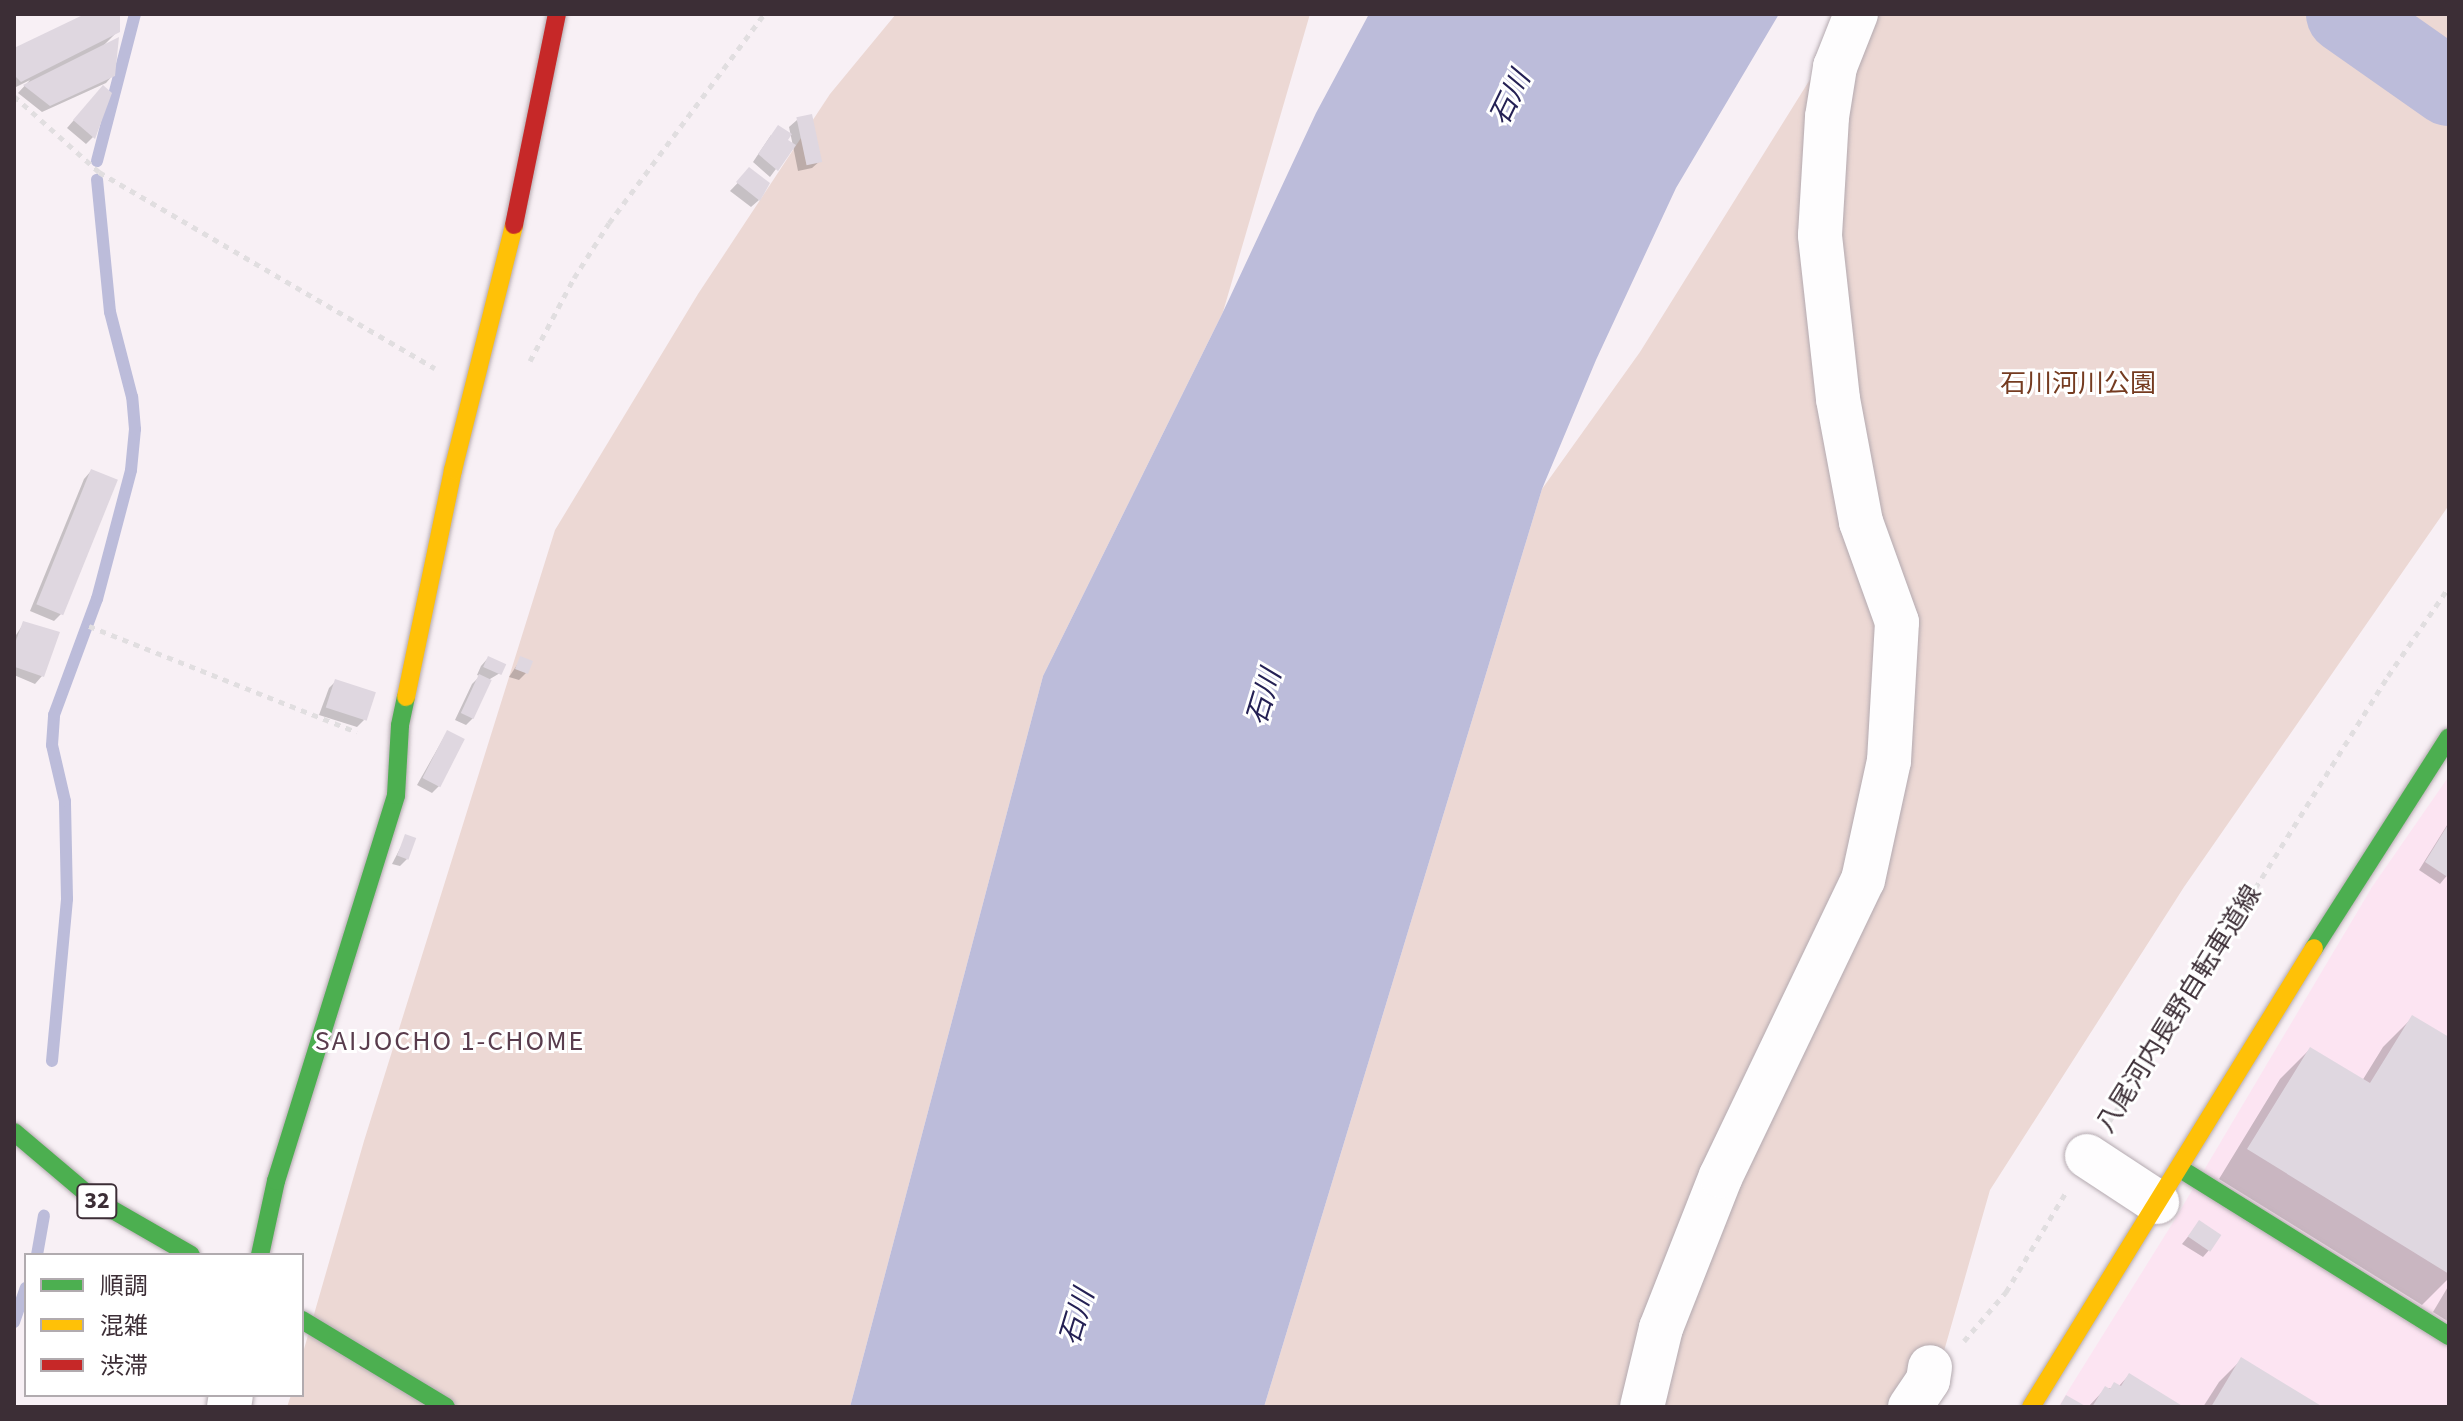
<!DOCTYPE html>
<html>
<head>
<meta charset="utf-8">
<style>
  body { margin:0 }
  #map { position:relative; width:2463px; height:1421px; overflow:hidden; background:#f8f0f5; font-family:"Source Sans 3","Noto Sans JP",sans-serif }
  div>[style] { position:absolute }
  .built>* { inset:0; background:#fce4f2 }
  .green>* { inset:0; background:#ecd8d4 }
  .water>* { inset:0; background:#bcbcda }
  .shadow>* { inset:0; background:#0003 }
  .stream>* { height:12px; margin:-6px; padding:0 6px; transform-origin:6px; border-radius:6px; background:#bcbcda }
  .river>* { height:78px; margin:-39px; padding:0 39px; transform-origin:39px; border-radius:39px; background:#bcbcda }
  .building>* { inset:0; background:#dfd7e0; transform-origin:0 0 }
  .path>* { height:5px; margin-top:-2.5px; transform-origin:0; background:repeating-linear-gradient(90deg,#e1dee0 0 6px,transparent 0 12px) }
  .roads { filter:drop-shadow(0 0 2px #b4aab0) drop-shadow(0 0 2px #b4aab0) }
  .street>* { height:44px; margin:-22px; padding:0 22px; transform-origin:22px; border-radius:22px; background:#fefdfe }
  .fast>* { height:18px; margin:-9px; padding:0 9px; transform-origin:9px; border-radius:9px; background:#4caf50 }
  .slow>* { height:18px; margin:-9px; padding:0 9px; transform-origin:9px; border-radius:9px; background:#ffc107 }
  .jam>* { height:18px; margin:-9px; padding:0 9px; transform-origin:9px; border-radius:9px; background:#c62828 }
  span { translate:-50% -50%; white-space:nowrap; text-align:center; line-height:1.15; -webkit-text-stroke:6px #fff; paint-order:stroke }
  .shield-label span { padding:2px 6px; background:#fff; border:2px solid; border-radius:6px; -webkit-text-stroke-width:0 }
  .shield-label { font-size:24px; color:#3c2e36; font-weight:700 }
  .park-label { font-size:26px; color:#753b20 }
  .street-label { font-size:26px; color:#3c2e36 }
  .water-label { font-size:28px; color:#242054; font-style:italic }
  .neighbourhood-label { font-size:28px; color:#593c4d; letter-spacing:2px }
  .frame { position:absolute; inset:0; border:16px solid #3c2e36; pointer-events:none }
  .legend { position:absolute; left:24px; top:1253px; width:280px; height:144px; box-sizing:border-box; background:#fff; border:2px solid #b1abaf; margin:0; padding:10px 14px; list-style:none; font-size:24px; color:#3c2e36 }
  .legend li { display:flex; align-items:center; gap:16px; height:40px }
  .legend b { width:40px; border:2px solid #b1abaf }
</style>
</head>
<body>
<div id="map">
  <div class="built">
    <div style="clip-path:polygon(2449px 776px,2449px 1407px,2058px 1407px,2172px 1224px,2372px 887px)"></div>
  </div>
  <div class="green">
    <div style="clip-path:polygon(896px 14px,1310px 14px,1223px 312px,1043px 676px,850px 1407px,287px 1407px,291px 1395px,302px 1395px,302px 1356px,364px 1141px,555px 530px,698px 294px,830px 94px)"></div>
    <div style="clip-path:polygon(1868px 14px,2315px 14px,2449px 110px,2449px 505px,2184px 887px,1990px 1190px,1928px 1407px,1264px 1407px,1542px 489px,1640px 352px,1819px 65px)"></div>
    <div style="clip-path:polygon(2389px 14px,2449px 14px,2449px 56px)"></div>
  </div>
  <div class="water">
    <div style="clip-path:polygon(1369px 14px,1779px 14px,1676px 188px,1596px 360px,1542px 489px,1264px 1407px,850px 1407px,1043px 676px,1223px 312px,1316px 113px)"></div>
  </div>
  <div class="shadow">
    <div style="clip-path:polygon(89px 14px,118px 14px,118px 31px,104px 45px,113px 75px,106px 83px,42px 112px,18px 93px,30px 80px,14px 88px,14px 50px)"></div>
    <div style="clip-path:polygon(109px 94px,93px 137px,86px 144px,67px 128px,96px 95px)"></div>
    <div style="clip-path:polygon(797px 120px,820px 161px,812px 168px,798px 171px,793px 146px,770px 177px,753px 162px,771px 135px,793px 146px,789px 127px)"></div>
    <div style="clip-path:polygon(750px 170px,759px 200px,751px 207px,730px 191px)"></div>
    <div style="clip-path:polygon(91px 471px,61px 614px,54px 621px,30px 611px,84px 479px)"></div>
    <div style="clip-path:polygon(24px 623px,42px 676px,35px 684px,14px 675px,14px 638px)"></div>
    <div style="clip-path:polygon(488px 658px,500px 673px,490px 679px,473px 718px,466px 725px,455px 720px,472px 684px,480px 676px,477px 675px,481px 666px)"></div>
    <div style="clip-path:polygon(521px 659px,526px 673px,519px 680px,509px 677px)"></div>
    <div style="clip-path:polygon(336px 681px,364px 720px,357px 727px,319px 715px,329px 688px)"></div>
    <div style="clip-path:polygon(447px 732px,439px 786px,432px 793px,417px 785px)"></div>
    <div style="clip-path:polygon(2449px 822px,2449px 873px,2440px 884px,2419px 870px)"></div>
    <div style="clip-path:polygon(406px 837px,407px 859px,400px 866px,392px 864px)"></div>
    <div style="clip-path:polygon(2413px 1017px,2449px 1040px,2449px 1278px,2422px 1305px,2219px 1179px,2280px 1079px,2310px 1049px,2362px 1081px,2383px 1047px)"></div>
    <div style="clip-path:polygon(2199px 1223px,2210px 1249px,2203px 1257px,2182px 1244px)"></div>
    <div style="clip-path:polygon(2449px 1285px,2449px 1322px,2433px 1312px)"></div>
    <div style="clip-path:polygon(2242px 1359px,2319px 1407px,2203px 1407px,2219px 1382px)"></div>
    <div style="clip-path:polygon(2129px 1375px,2180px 1407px,2088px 1407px,2105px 1389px,2118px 1387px)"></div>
  </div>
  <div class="stream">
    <div style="left:97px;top:161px;width:152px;rotate:-75.5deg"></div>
    <div style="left:52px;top:1061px;width:163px;rotate:-84.7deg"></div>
    <div style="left:67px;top:899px;width:98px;rotate:-91.2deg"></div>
    <div style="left:65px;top:801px;width:57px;rotate:-103.1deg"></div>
    <div style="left:52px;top:745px;width:30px;rotate:-86deg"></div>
    <div style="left:54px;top:715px;width:124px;rotate:-69.7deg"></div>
    <div style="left:97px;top:599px;width:133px;rotate:-75.2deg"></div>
    <div style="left:131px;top:470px;width:41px;rotate:-84.4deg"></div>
    <div style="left:135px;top:429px;width:32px;rotate:-95deg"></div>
    <div style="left:132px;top:397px;width:88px;rotate:-104.5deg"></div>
    <div style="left:110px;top:312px;width:133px;rotate:-95.6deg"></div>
    <div style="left:37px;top:1255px;width:40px;rotate:-80deg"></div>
    <div style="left:14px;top:1322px;width:36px;rotate:-71deg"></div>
  </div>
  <div class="river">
    <div style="left:2345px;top:14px;width:127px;rotate:35.1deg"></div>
  </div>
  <div class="building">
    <div style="clip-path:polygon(85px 14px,120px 14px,120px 32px,21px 82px,14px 75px,14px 48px)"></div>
    <div style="clip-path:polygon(119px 37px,115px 76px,50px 106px,23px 85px)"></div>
    <div style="clip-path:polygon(103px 85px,112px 93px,95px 139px,73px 120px)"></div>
    <div style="left:812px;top:114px;width:49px;height:16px;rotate:78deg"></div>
    <div style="clip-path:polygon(778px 125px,792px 134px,788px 140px,796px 145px,778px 171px,758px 154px)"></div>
    <div style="clip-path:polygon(749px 167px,770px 183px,760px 201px,736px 182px)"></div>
    <div style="left:91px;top:469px;width:29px;height:146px;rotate:22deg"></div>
    <div style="clip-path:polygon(23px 621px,60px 632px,44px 677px,15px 667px,14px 646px)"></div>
    <div style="left:488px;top:656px;width:20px;height:12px;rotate:24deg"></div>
    <div style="left:520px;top:656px;width:14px;height:14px;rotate:21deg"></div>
    <div style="left:479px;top:674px;width:14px;height:43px;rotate:25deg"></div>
    <div style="left:335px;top:679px;width:43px;height:30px;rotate:18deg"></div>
    <div style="left:447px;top:730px;width:20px;height:54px;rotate:27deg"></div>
    <div style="clip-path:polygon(2449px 823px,2449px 878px,2425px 862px)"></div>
    <div style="left:405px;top:834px;width:12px;height:23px;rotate:20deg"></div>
    <div style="clip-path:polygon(2412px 1015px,2449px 1037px,2449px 1274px,2247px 1149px,2310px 1047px,2370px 1083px)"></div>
    <div style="left:2199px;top:1220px;width:27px;height:20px;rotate:34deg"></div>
    <div style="clip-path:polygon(2241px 1357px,2323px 1407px,2211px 1407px)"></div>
    <div style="clip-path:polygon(2129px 1373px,2184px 1407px,2092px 1407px,2105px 1386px,2110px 1389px,2114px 1382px,2121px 1386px)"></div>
    <div style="clip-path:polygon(2066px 1395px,2087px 1407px,2059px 1407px)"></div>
  </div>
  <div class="path">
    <div style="left:14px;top:96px;width:114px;rotate:41.8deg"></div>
    <div style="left:99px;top:172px;width:389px;rotate:30.3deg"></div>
    <div style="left:530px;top:361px;width:94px;rotate:-62.1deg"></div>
    <div style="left:574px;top:278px;width:65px;rotate:-57.5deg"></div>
    <div style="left:609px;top:223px;width:260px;rotate:-53.4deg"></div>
    <div style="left:89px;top:626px;width:288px;rotate:21.6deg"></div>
    <div style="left:2109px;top:1122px;width:526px;rotate:-57.97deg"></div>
    <div style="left:2388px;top:676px;width:108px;rotate:-55.6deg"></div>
    <div style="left:1964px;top:1341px;width:65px;rotate:-49.4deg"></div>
    <div style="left:2006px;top:1292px;width:117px;rotate:-59deg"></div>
  </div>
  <div class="roads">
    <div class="street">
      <div style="left:2087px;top:1156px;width:84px;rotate:33.3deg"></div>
      <div style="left:229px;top:1407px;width:12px;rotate:-81deg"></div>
      <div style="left:1642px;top:1407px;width:81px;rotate:-76.5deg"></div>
      <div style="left:1661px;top:1328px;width:163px;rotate:-68.5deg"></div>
      <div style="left:1721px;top:1176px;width:328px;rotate:-64.4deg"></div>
      <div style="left:1863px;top:880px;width:122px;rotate:-77.7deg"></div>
      <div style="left:1889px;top:761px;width:139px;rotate:-86.7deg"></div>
      <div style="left:1897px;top:622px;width:106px;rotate:-109.8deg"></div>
      <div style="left:1861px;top:522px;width:125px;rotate:-100.6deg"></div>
      <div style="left:1838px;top:399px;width:165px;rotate:-96.3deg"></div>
      <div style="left:1820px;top:235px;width:118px;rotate:-86.6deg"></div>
      <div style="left:1827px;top:117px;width:51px;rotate:-80.9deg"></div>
      <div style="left:1835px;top:67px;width:57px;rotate:-68.4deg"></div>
      <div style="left:1910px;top:1407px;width:32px;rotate:-56deg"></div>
      <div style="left:1928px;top:1380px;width:13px;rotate:-81deg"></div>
    </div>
    <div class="fast">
      <div style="left:2314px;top:948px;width:250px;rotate:-57.4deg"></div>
      <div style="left:14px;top:1132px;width:102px;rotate:40.2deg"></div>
      <div style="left:92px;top:1198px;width:114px;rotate:29.9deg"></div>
      <div style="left:2179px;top:1168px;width:318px;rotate:31.9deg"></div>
      <div style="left:260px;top:1255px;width:76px;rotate:-77.8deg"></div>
      <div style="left:276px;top:1181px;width:404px;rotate:-72.7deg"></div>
      <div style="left:396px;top:795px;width:70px;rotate:-86.7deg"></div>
      <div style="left:400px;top:725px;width:29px;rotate:-78deg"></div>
      <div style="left:302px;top:1320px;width:168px;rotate:31.1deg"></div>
    </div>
    <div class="slow">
      <div style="left:406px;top:697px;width:232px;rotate:-78.3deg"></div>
      <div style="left:453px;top:470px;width:252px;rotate:-76deg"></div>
      <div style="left:2031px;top:1407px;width:539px;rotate:-58.34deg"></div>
    </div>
    <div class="jam">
      <div style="left:514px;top:225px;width:215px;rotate:-78.5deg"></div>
    </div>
  </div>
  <div class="shield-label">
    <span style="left:97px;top:1201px">32</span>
  </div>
  <div class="park-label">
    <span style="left:2078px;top:384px">石川河川公園</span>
  </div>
  <div class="street-label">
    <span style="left:2179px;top:1009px;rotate:-58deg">八尾河内長野自転車道線</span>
  </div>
  <div class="water-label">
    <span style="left:1510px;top:98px;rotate:-64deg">石川</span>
    <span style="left:1264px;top:697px;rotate:-73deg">石川</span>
    <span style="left:1077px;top:1317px;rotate:-73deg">石川</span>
  </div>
  <div class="neighbourhood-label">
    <span style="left:450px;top:1041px">SAIJOCHO 1-CHOME</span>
  </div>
  <div class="frame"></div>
  <ul class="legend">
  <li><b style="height:10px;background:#4caf50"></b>順調</li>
  <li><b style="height:10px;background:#ffc107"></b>混雑</li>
  <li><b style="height:10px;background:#c62828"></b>渋滞</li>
  </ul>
</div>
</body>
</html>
